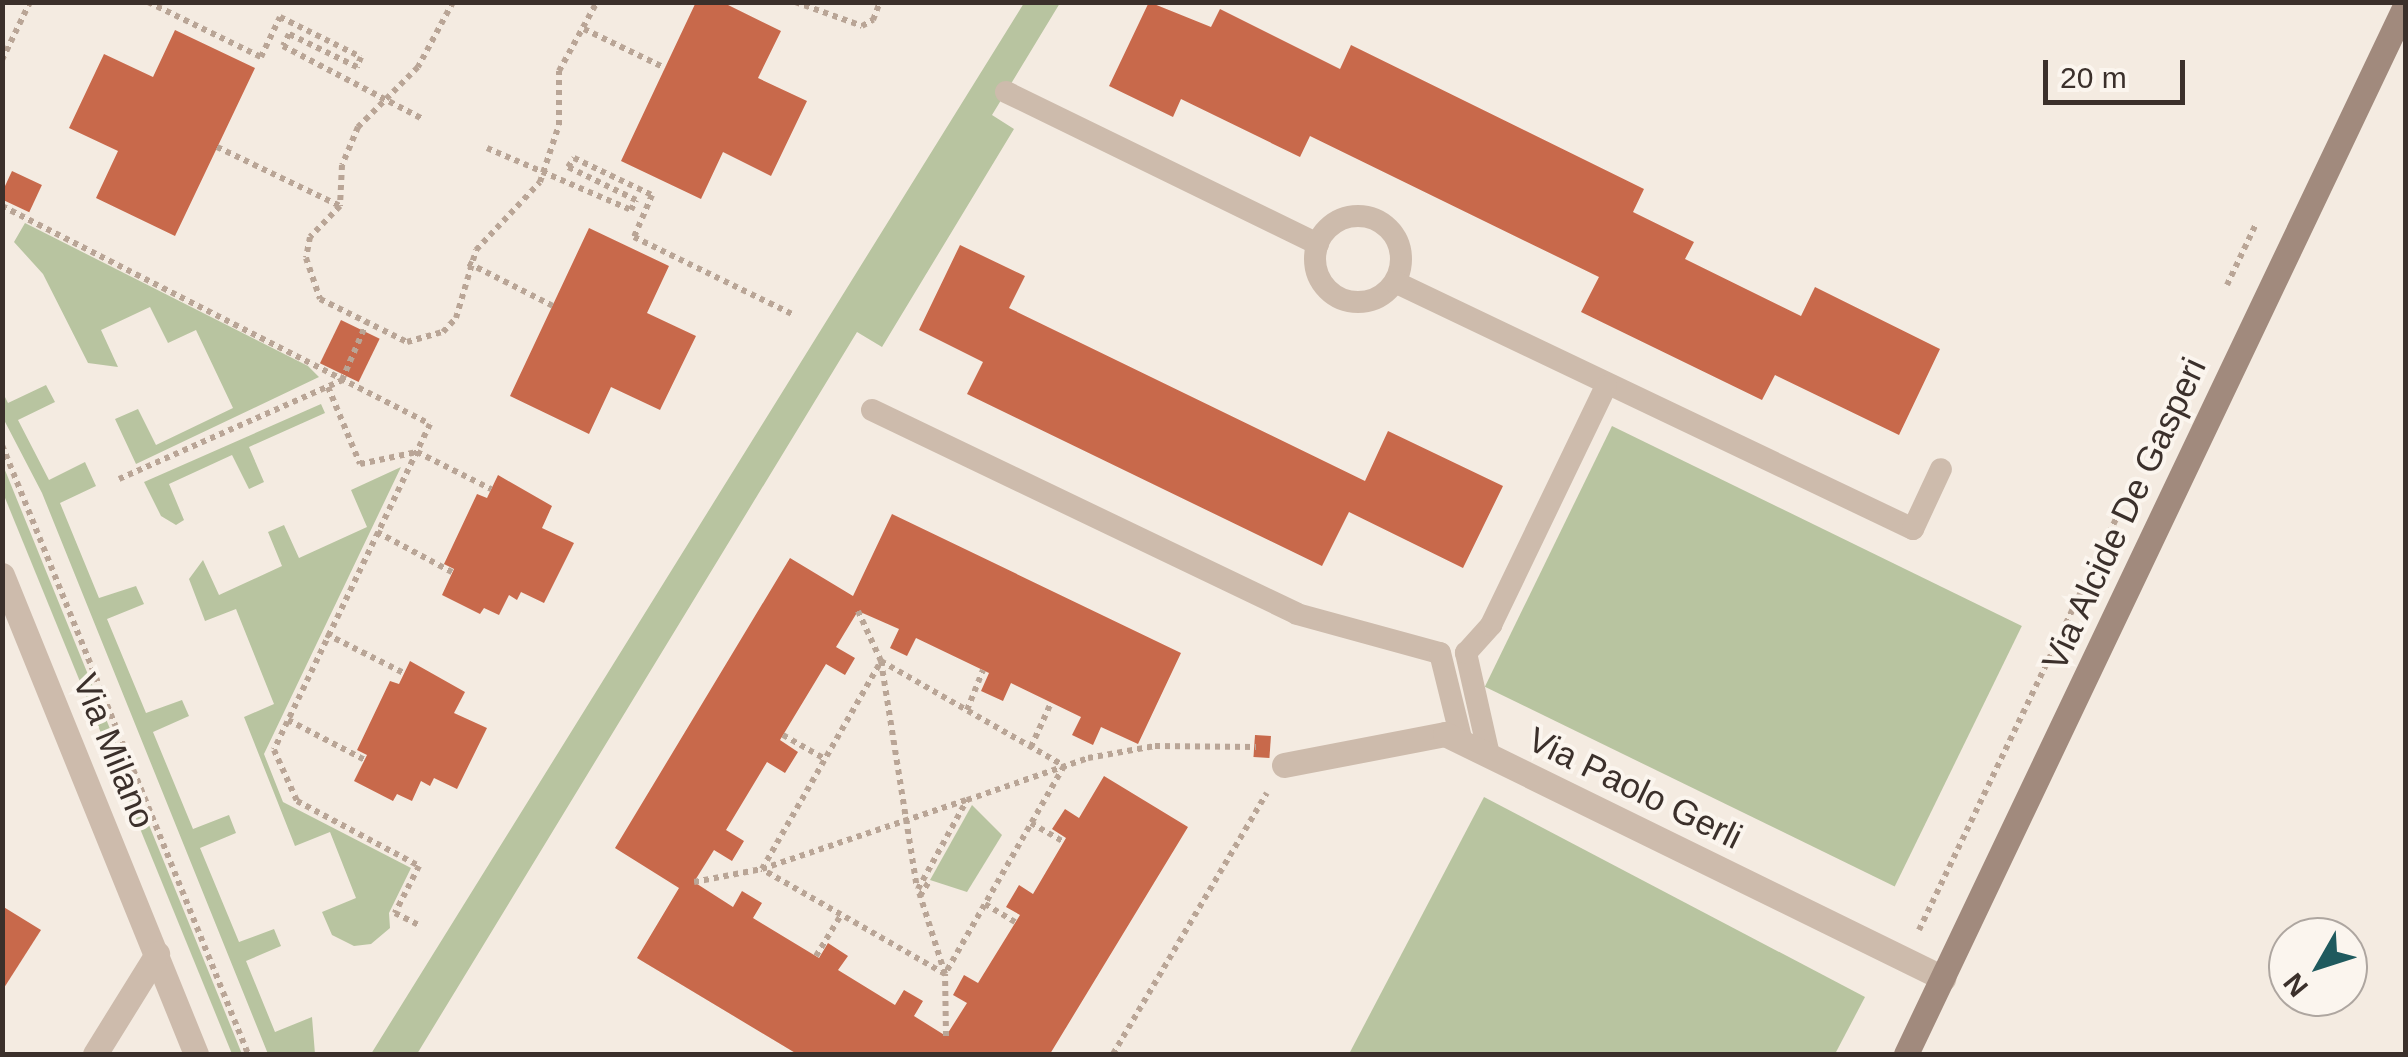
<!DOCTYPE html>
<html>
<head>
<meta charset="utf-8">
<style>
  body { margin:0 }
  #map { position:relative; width:2408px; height:1057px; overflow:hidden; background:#f4ebe1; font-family:Helvetica,sans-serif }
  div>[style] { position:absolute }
  .green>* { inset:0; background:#b8c4a0; transform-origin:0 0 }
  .building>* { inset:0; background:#c8694b; transform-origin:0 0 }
  .path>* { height:6px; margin-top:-3px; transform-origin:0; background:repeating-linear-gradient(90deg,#b9a596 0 5px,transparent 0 10px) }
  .lane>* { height:22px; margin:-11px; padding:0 11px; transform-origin:11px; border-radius:11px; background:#cdbbac }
  .lane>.ring { margin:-11px; padding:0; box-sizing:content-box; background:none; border:22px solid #cdbbac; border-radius:50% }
  .street>* { height:25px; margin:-12.5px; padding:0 12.5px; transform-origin:12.5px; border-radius:12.5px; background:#cdbbac }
  .secondary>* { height:25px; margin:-12.5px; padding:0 12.5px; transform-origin:12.5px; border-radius:12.5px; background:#a18a7d }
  span { translate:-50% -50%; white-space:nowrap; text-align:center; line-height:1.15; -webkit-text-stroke:8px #fbf5ee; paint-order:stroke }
  .street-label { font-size:35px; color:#3b302b }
  .frame { position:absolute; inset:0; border:5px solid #3b302b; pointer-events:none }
  .north { position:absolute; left:2268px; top:917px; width:100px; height:100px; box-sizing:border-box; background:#fbf5ee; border:2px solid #aea6a0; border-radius:50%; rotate:231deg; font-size:28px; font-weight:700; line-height:40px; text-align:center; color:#3b302b }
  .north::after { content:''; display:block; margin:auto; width:35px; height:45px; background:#1f5a5e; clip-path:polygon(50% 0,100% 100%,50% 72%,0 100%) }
  .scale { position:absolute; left:2043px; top:60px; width:142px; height:45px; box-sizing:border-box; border:5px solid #3b302b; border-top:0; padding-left:12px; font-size:30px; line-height:35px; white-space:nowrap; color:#3b302b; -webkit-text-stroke:8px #fbf5ee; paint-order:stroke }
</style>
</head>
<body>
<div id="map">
  <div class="green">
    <div style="clip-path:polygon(1024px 3px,1060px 3px,992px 115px,1014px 129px,882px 347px,857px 332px,417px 1054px,371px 1054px)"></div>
    <div style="clip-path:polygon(25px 223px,308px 366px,319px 377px,136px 464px,115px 419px,138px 409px,156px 445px,233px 408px,196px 330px,168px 343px,150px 307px,101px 330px,118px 367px,88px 363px,43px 274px,14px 242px)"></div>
    <div style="clip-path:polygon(46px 385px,55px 402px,18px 420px,49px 480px,85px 462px,96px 486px,60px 503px,99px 598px,136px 586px,144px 604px,107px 619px,146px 713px,182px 700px,189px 716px,153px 732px,193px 829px,229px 815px,236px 833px,200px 848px,239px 942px,274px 929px,281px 946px,246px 961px,275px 1032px,312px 1017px,315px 1054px,268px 1054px,42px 493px,3px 418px,3px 393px,8px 403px)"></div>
    <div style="clip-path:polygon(321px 404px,325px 413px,249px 447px,264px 482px,249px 489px,232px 455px,169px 484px,184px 520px,176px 525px,161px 516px,144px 482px)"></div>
    <div style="left:1612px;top:426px;width:456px;height:290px;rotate:26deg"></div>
    <div style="clip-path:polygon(3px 466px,7px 475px,242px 1054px,232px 1054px,3px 493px)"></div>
    <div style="clip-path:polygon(401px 467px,264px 754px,283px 802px,411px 868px,389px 913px,390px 928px,371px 944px,354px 946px,332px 935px,322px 912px,356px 898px,330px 832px,295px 846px,244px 717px,274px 704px,236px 609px,205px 621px,189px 579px,203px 560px,219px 595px,282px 566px,268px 532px,284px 525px,299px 558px,367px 527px,351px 490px)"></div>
    <div style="clip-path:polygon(1484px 797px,1865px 997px,1835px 1054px,1349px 1054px)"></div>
    <div style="clip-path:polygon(972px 805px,1002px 835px,967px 892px,930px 880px)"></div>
  </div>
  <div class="building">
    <div style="clip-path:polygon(696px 2px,722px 2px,781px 31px,758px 78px,807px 101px,771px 176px,723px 152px,701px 199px,621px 161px)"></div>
    <div style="clip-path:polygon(1149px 2px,1211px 27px,1220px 9px,1340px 69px,1351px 45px,1644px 189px,1633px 212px,1694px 242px,1685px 259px,1801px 316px,1815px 287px,1940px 349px,1899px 435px,1775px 375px,1762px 400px,1581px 312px,1599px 277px,1310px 136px,1300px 157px,1181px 99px,1173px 117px,1109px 86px)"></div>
    <div style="clip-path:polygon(175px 30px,255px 68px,175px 236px,96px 198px,118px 151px,69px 128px,104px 54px,153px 77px)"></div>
    <div style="left:12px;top:171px;width:33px;height:30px;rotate:25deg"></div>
    <div style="clip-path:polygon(589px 228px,669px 266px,647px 313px,696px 336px,660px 410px,611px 387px,589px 434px,510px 396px)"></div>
    <div style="clip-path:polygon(960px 245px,1025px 276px,1009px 308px,1365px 481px,1388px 431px,1503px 486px,1463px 568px,1349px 512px,1322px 566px,967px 394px,983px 362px,919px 330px)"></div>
    <div style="left:341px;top:320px;width:43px;height:48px;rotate:26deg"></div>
    <div style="clip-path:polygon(498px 475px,552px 506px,542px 528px,574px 543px,544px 603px,521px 592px,517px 600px,509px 595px,499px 615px,484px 608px,480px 614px,442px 595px,454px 569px,444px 564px,477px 494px,487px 498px)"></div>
    <div style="clip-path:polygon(892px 514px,1181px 653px,1138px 744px,1101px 727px,1093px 745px,1072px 735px,1081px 717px,1011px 683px,1003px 701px,981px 691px,989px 673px,916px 638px,907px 656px,890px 648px,899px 629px,858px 611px,836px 647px,855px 658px,845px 675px,826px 664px,780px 740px,798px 752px,785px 773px,767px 762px,726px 830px,744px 841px,732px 861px,714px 850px,694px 882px,733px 907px,742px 891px,762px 903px,753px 918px,819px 958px,828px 943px,848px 956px,838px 970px,895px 1005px,904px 990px,923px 1001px,914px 1016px,946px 1036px,967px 1003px,953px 995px,964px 975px,978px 983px,1020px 915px,1006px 907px,1019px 885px,1033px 894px,1066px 838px,1052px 829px,1065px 809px,1079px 818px,1104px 776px,1188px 827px,1050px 1054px,797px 1054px,637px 958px,679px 888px,615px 848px,790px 558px,853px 596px)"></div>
    <div style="clip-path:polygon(410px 661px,465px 692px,454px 713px,487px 728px,457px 789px,434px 778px,430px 786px,421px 781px,412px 801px,397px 794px,393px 801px,354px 781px,367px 755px,357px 750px,390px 681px,399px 684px)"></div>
    <div style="left:1255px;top:735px;width:16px;height:22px;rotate:4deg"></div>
    <div style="clip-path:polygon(2px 906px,41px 930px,2px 991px)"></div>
  </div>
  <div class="path">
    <div style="left:148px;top:2px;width:126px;rotate:26deg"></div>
    <div style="left:261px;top:57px;width:44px;rotate:-64.6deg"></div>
    <div style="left:280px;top:17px;width:90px;rotate:26.3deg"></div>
    <div style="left:361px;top:57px;width:11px;rotate:112deg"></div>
    <div style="left:357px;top:67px;width:76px;rotate:-154.1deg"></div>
    <div style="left:289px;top:34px;width:13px;rotate:117deg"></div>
    <div style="left:283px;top:46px;width:156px;rotate:27.6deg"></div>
    <div style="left:453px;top:2px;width:74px;rotate:118.3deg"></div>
    <div style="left:418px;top:67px;width:85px;rotate:135deg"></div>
    <div style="left:358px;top:127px;width:41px;rotate:112.8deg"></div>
    <div style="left:342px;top:165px;width:41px;rotate:92.8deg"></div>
    <div style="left:340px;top:206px;width:43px;rotate:134.1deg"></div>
    <div style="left:310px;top:237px;width:21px;rotate:101deg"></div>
    <div style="left:306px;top:258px;width:43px;rotate:71.1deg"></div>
    <div style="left:320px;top:299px;width:97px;rotate:26.3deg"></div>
    <div style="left:407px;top:342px;width:37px;rotate:-16deg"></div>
    <div style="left:443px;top:332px;width:19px;rotate:-47deg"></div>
    <div style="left:456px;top:318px;width:71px;rotate:-73.6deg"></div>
    <div style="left:476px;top:250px;width:93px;rotate:-46.7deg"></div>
    <div style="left:540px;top:182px;width:60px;rotate:-71.6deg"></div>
    <div style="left:559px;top:125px;width:54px;rotate:-90deg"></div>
    <div style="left:559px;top:71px;width:79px;rotate:-61.2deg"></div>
    <div style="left:795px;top:2px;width:71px;rotate:19.7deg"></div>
    <div style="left:862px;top:26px;width:13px;rotate:-29deg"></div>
    <div style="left:873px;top:20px;width:19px;rotate:-69deg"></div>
    <div style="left:584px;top:29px;width:90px;rotate:25.7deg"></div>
    <div style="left:2px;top:60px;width:64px;rotate:-64.2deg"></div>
    <div style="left:217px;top:147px;width:136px;rotate:25.6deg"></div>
    <div style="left:487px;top:148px;width:157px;rotate:23.3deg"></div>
    <div style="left:631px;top:210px;width:11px;rotate:-63deg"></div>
    <div style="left:636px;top:200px;width:76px;rotate:-154.1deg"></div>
    <div style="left:568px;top:167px;width:11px;rotate:-56deg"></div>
    <div style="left:574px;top:158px;width:86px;rotate:25.4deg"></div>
    <div style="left:652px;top:195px;width:46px;rotate:113.2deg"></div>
    <div style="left:634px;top:237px;width:178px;rotate:26deg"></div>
    <div style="left:2px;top:206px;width:480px;rotate:27deg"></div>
    <div style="left:430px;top:424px;width:361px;rotate:115.6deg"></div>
    <div style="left:274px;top:750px;width:56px;rotate:65.7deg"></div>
    <div style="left:297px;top:801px;width:138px;rotate:28deg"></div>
    <div style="left:419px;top:866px;width:53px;rotate:117.1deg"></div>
    <div style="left:395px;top:913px;width:29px;rotate:27deg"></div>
    <div style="left:468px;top:263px;width:95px;rotate:26.8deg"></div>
    <div style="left:2227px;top:285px;width:68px;rotate:-64.6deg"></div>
    <div style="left:328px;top:387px;width:83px;rotate:67.4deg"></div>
    <div style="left:360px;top:464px;width:58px;rotate:-11.9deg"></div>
    <div style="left:417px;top:452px;width:83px;rotate:26.6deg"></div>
    <div style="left:2px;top:445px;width:657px;rotate:68deg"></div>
    <div style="left:119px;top:479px;width:244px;rotate:-23.9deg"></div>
    <div style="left:342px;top:380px;width:63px;rotate:-66.7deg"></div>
    <div style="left:377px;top:532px;width:85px;rotate:28.1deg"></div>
    <div style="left:858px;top:611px;width:55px;rotate:65.3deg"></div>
    <div style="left:881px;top:661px;width:230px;rotate:81deg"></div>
    <div style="left:326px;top:634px;width:87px;rotate:26.6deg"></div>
    <div style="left:881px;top:661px;width:211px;rotate:29.8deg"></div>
    <div style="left:1064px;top:766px;width:240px;rotate:119.8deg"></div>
    <div style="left:945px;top:974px;width:211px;rotate:-150.2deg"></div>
    <div style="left:762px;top:869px;width:240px;rotate:-60.2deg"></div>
    <div style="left:967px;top:710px;width:43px;rotate:-68.2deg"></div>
    <div style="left:288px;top:720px;width:87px;rotate:27.5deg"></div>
    <div style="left:783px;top:735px;width:48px;rotate:29.7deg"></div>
    <div style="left:1031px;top:747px;width:48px;rotate:-65.6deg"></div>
    <div style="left:1031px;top:823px;width:38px;rotate:30deg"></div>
    <div style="left:694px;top:882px;width:69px;rotate:-10.8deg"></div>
    <div style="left:762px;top:869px;width:215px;rotate:-18.7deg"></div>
    <div style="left:920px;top:896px;width:19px;rotate:-58deg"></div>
    <div style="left:985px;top:904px;width:35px;rotate:31deg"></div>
    <div style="left:1919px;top:930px;width:462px;rotate:-64.4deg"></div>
    <div style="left:816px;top:956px;width:48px;rotate:-58.6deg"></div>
    <div style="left:946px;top:1036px;width:62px;rotate:-90.9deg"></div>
    <div style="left:945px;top:974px;width:89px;rotate:-107.6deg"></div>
    <div style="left:918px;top:889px;width:102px;rotate:-61.2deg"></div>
    <div style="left:967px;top:800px;width:128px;rotate:-19.1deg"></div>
    <div style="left:1088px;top:758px;width:68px;rotate:-10.2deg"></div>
    <div style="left:1155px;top:746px;width:101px;rotate:0.6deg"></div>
    <div style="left:1113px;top:1054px;width:303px;rotate:-59.5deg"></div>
  </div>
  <div class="lane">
    <div style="left:1006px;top:92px;width:347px;rotate:26deg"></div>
    <div class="ring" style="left:1315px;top:216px;width:64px;height:64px"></div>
    <div style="left:1395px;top:282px;width:574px;rotate:25.49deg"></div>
    <div style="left:1913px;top:529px;width:66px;rotate:-65deg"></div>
    <div style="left:872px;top:410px;width:471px;rotate:25.6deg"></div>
    <div style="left:1297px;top:614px;width:148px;rotate:15.3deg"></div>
    <div style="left:1440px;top:653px;width:92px;rotate:76.1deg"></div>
    <div style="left:1489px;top:755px;width:105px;rotate:-102.7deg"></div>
    <div style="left:1466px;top:653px;width:38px;rotate:-48deg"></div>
    <div style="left:1491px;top:625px;width:265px;rotate:-64.3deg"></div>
  </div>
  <div class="street">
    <div style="left:2px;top:575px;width:517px;rotate:67.95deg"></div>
    <div style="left:1284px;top:765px;width:164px;rotate:-10.9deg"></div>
    <div style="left:1445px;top:734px;width:555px;rotate:26.1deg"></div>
    <div style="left:95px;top:1054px;width:118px;rotate:-58.2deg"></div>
  </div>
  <div class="secondary">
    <div style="left:1906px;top:1054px;width:1163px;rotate:-64.54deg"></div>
  </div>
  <div class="street-label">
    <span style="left:2124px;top:514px;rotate:-65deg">Via Alcide De Gasperi</span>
    <span style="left:114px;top:751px;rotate:68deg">Via Milano</span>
    <span style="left:1635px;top:788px;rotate:26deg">Via Paolo Gerli</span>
  </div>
  <div class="frame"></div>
  <div class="north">N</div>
  <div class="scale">20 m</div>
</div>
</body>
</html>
